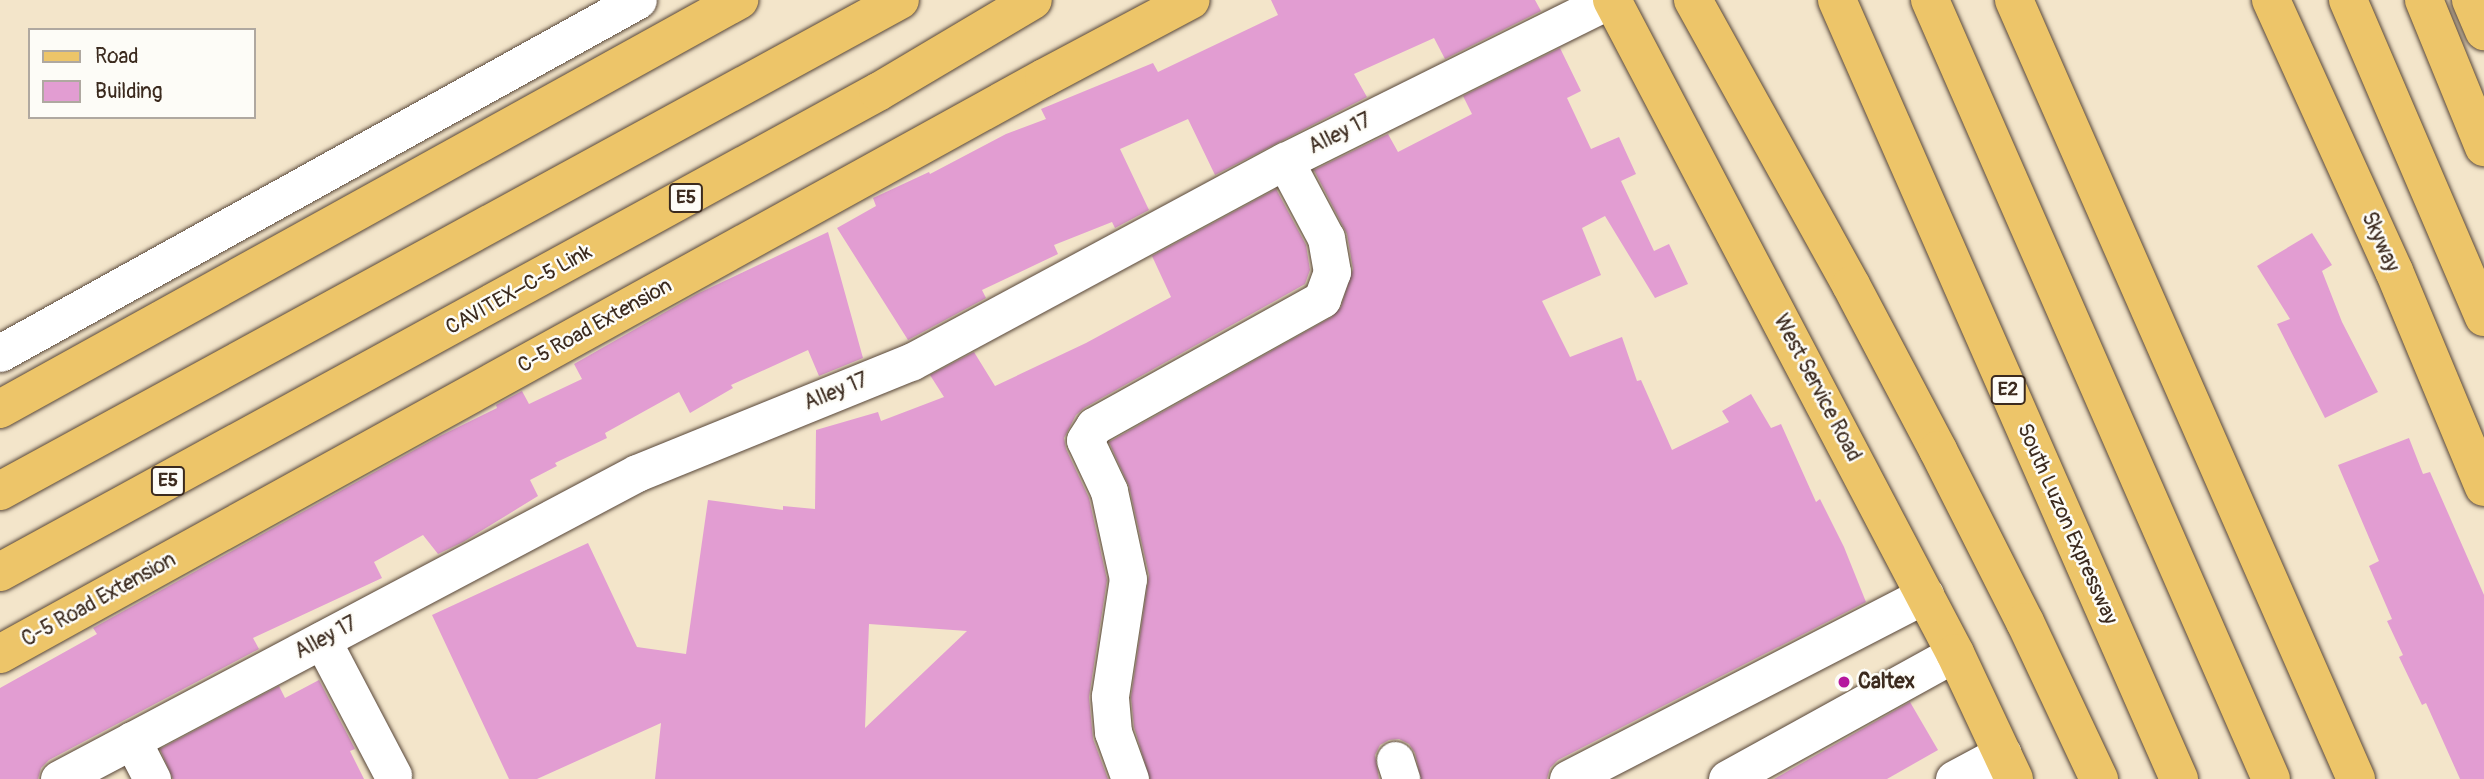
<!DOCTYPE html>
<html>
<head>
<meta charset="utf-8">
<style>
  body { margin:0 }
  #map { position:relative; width:2484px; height:779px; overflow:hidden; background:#f3e5ca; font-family:Pangolin,sans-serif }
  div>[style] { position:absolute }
  .building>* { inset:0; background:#e29dd2 }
  .roads { filter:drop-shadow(0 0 2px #574638) drop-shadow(0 0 2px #574638) }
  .minor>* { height:37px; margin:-18.5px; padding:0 18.5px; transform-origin:18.5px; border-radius:18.5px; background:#fff }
  .major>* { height:38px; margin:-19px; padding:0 19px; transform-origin:19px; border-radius:19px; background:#edc569 }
  .highway>* { height:38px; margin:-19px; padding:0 19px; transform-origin:19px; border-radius:19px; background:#edc569 }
  .dots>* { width:19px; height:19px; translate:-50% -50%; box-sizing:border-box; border:4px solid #fdfcf7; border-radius:50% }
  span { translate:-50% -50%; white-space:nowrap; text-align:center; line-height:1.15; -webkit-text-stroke:5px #fdfcf7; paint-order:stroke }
  .shield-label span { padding:2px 5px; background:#fdfcf7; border:2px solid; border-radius:5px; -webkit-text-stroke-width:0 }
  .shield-label { font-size:19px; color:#3b2a1e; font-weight:700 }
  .street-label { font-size:21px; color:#3b2a1e }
  .poi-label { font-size:21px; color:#3b2a1e; font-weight:700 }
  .left { translate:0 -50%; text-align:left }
  .legend { position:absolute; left:28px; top:28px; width:228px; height:91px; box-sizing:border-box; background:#fdfcf7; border:2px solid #afa8a0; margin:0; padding:9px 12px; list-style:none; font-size:21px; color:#3b2a1e }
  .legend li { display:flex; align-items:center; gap:14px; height:35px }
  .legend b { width:35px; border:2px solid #afa8a0 }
</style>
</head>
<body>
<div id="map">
  <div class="building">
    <div style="clip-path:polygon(1271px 0,1535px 0,1541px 11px,1445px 59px,1434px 38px,1354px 74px,1367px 97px,1215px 175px,1188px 119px,1120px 149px,1149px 210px,1115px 228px,1112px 222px,1054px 245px,1058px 254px,982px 290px,986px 298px,908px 340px,837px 228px,876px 206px,873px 198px,929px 172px,930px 174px,1006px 134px,1046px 119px,1041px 109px,1153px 63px,1158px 72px,1278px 15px)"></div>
    <div style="clip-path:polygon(1560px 48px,1581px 91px,1567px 98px,1591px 149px,1619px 137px,1636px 174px,1621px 181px,1654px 251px,1669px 244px,1688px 284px,1655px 298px,1605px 216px,1582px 228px,1601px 275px,1542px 301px,1570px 357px,1622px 337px,1637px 381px,1641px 380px,1672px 450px,1729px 422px,1722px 411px,1751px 394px,1771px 428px,1781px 424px,1816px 502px,1820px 499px,1844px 547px,1866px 602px,1558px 760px,1550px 768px,1547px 779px,1421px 779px,1415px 753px,1409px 744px,1399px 739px,1389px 740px,1380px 745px,1375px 755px,1379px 779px,1150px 779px,1134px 727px,1131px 697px,1149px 575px,1129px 486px,1109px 442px,1332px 317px,1341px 307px,1353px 269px,1347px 234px,1314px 170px,1388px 134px,1398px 152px,1472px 114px,1463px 96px)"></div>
    <div style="clip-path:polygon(evenodd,1276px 189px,1306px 245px,1310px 270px,1305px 284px,1084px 408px,1076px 415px,1064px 438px,1066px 449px,1089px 498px,1107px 580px,1089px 697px,1093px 739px,1108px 779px,655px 779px,661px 723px,537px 779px,509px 779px,432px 615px,588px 543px,637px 647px,686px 654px,708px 500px,783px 510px,783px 506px,815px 509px,816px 430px,878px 412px,881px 421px,944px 397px,930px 375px,974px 352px,995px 386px,1086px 343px,1171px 297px,1152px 256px,1276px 189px,869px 624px,967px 631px,865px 728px,869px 624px)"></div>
    <div style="clip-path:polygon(828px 232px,863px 358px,819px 376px,808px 350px,731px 385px,733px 388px,690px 413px,679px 392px,605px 433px,607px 438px,555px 463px,557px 466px,530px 480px,538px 496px,463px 542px,438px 554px,423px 535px,374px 562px,382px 578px,253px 638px,259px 649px,49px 760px,41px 768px,38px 779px,0 779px,0 688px,97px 634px,93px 628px,438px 437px,497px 408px,496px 405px,522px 391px,529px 404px,582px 379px,574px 364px,697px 294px)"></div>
    <div style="clip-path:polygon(2312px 233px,2332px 265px,2322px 271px,2342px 322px,2378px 392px,2325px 418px,2277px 324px,2290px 319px,2257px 266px)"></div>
    <div style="clip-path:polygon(2409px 438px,2423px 474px,2430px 472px,2484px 595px,2484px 779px,2460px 779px,2426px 703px,2422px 705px,2399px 657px,2403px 655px,2387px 621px,2392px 619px,2369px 566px,2379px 561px,2338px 465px)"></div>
    <div style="clip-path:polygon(319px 680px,355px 749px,350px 751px,364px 779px,173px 779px,160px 749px,279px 686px,285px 698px)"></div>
    <div style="clip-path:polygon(1910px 702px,1938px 750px,1887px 779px,1774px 779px)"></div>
  </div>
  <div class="roads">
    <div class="minor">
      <div style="left:0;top:353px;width:729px;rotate:-28.96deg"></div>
      <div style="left:322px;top:640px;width:153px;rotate:62.3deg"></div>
      <div style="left:132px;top:740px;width:44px;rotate:62.9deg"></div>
      <div style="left:1395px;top:760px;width:20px;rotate:72deg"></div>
      <div style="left:59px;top:779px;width:654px;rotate:-27.9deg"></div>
      <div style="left:637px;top:473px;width:296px;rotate:-22.1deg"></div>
      <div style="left:911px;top:362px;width:425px;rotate:-28.3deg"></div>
      <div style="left:1285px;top:161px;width:363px;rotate:-26.4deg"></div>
      <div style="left:1130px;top:779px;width:50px;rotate:-109.9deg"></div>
      <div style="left:1113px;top:732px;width:36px;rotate:-95deg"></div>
      <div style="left:1110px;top:696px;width:118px;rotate:-81.3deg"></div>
      <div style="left:1128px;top:579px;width:90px;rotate:-102.2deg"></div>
      <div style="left:1109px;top:491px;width:56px;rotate:-115.2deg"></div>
      <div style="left:1085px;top:440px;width:17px;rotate:-57deg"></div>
      <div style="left:1094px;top:426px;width:261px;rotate:-29.1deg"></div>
      <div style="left:1322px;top:299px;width:29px;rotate:-70deg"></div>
      <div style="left:1332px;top:272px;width:35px;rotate:-100deg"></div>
      <div style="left:1326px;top:238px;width:87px;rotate:-118deg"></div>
      <div style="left:1568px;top:779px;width:402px;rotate:-27.3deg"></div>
      <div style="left:1727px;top:779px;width:260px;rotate:-28.9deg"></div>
      <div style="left:1954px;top:779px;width:55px;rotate:-28deg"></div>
    </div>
    <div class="major">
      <div style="left:1612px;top:0;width:738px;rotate:62.29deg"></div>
      <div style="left:1955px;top:653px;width:139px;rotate:64.9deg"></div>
      <div style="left:2424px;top:0;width:159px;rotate:67.8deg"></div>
      <div style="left:2471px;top:0;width:34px;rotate:67deg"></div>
      <div style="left:0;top:409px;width:845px;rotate:-28.96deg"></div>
      <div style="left:0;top:654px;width:1192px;rotate:-28.89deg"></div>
      <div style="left:1044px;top:78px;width:166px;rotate:-28deg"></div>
    </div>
    <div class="highway">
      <div style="left:1693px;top:0;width:326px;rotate:61deg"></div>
      <div style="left:1851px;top:285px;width:187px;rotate:62.2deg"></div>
      <div style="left:1938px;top:450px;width:193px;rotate:63.2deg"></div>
      <div style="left:2025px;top:622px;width:174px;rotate:64.8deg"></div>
      <div style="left:1837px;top:0;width:851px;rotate:66.3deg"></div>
      <div style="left:1930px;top:0;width:850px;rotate:66.36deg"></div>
      <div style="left:2014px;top:0;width:851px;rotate:66.3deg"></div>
      <div style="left:2271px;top:0;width:298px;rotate:65.6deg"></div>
      <div style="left:2394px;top:271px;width:234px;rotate:67.4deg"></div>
      <div style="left:2348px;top:0;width:345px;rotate:66.8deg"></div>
      <div style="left:0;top:491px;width:1025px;rotate:-28.61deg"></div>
      <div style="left:0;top:572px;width:1001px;rotate:-28.67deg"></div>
      <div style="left:878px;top:92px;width:180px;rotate:-30.7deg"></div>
    </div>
  </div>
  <div class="dots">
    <div style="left:1844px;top:682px;background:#b5179e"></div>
  </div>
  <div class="shield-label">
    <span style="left:686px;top:198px">E5</span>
    <span style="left:2008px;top:390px">E2</span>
    <span style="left:168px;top:481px">E5</span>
  </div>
  <div class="street-label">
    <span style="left:1340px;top:134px;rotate:-26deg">Alley 17</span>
    <span style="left:2380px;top:242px;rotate:66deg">Skyway</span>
    <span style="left:519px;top:290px;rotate:-29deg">CAVITEX–C-5 Link</span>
    <span style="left:595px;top:326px;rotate:-29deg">C-5 Road Extension</span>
    <span style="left:1817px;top:388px;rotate:62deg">West Service Road</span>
    <span style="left:836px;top:392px;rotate:-22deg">Alley 17</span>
    <span style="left:2067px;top:524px;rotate:66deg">South Luzon Expressway</span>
    <span style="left:99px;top:600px;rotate:-29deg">C-5 Road Extension</span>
    <span style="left:326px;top:638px;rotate:-28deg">Alley 17</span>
  </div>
  <div class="poi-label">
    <span class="left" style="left:1858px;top:682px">Caltex</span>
  </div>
  <ul class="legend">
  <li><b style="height:9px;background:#edc569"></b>Road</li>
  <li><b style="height:19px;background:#e29dd2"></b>Building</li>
  </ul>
</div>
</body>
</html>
